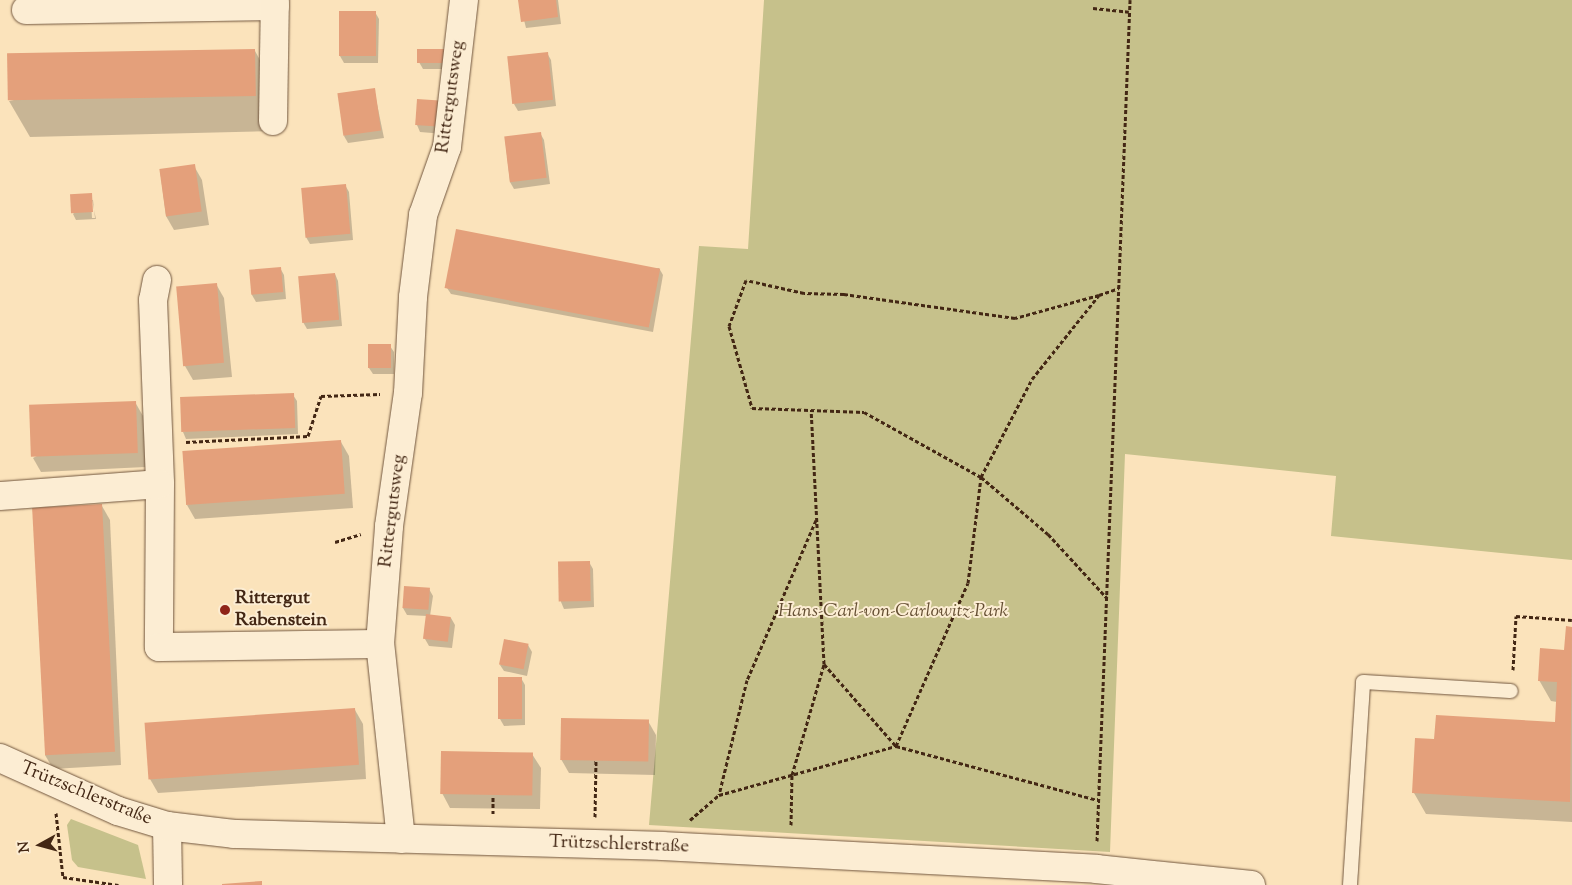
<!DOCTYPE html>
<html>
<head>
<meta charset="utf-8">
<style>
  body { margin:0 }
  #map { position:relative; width:1572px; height:885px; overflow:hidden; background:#fbe3bb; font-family:"Sorts Mill Goudy",serif }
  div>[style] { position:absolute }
  .green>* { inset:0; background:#c6c18b }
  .shadow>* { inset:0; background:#0003 }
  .building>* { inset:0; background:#e4a07b; transform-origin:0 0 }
  .path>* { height:3px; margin-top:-1.5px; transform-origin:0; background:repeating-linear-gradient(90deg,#432714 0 4px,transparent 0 6.5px) }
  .roads { filter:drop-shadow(0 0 1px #71563e) drop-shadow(0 0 1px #71563e) }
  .service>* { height:14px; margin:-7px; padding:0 7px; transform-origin:7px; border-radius:7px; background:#fcedd3 }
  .minor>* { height:28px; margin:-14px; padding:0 14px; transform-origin:14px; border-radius:14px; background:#fcedd3 }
  .tertiary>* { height:28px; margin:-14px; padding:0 14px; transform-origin:14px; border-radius:14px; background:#fcedd3 }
  .dots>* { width:14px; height:14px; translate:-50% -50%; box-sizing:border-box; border:2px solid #fcedd3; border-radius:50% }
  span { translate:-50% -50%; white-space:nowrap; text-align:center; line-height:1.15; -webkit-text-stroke:4px #fcedd3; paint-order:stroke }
  .street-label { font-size:19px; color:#432714 }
  .poi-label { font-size:19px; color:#432714; font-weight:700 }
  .left { translate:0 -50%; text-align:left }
  .park-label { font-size:19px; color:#644e32; font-style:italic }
  .north { position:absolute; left:15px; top:820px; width:50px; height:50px; -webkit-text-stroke:4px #fcedd3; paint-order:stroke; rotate:263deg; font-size:14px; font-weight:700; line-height:20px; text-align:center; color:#432714 }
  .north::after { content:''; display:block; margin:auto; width:18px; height:22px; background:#432714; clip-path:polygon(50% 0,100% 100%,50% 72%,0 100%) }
</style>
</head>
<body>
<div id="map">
  <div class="green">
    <div style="clip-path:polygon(764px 0,1572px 0,1572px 560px,1331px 536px,1336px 476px,1125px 454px,1110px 852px,649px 825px,699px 246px,748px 249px)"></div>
    <div style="clip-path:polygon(71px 819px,138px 845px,146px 879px,78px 867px,72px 860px,67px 825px)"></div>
  </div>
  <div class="shadow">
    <div style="clip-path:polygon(519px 0,558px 0,561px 24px,526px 28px)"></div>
    <div style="clip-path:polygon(341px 12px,375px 12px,379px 19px,378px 63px,344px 63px,340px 56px)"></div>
    <div style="clip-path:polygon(450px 50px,453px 69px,423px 69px,419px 62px)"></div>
    <div style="clip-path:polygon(255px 51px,275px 87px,276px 131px,30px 137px,9px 101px)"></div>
    <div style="clip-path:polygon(547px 53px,551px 60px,556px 106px,518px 111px,514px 104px)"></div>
    <div style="clip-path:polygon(374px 89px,384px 138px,348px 143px,344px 136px)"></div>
    <div style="clip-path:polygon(442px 102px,444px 134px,420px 132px,417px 125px)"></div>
    <div style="clip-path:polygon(540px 133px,544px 140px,550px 184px,514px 189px,510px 182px,505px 138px)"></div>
    <div style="clip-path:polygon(194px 166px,202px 180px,209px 225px,174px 230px,166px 216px,160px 170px)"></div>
    <div style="clip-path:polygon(345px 185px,349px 192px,353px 240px,310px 244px,306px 237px,302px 189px)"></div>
    <div style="clip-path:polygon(evenodd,91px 195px,96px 219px,76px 220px,73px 214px,91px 195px,91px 200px,93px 200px,95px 218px,92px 218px,91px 200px)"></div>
    <div style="clip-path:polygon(280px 268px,284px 275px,286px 299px,256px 302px,252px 295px,250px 271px)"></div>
    <div style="clip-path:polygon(659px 268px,663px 275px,653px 332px,451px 294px,447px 288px)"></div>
    <div style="clip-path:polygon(335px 274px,338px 281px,342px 326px,307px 329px,303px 322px,300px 277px)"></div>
    <div style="clip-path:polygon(216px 284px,224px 298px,232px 377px,193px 380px,185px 366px)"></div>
    <div style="clip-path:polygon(390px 346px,394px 352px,394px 374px,373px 374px,369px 368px)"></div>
    <div style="clip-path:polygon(293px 395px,297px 401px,298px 434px,186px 439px,183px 432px)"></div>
    <div style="clip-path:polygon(135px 402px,143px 416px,146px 467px,41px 472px,33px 458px)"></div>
    <div style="clip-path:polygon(341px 442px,349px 456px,353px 508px,195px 519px,187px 505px)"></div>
    <div style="clip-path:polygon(102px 506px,110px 520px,121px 765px,53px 769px,45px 755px)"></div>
    <div style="clip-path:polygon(589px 562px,593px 569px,594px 607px,564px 609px,561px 602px,559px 563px)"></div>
    <div style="clip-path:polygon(429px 589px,433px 596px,430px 616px,451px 618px,455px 625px,452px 648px,429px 646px,425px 639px,427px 616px,407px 615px,403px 608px)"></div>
    <div style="clip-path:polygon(1567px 627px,1572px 628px,1572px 822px,1426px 814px,1414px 793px,1417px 739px,1435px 741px,1556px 723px,1557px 702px,1551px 701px,1539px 680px,1565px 651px)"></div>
    <div style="clip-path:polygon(528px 645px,532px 652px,527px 676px,504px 671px,500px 665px)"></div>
    <div style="clip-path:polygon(521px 678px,525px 685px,525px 725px,504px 726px,500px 719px)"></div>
    <div style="clip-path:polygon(355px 710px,363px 724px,366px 779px,158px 793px,150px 779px)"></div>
    <div style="clip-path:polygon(648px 721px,656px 735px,655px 775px,569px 773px,561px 759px)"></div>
    <div style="clip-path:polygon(532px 754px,541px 768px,540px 809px,450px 808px,442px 793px)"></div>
  </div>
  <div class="building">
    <div style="clip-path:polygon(518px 0,556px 0,558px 17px,521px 22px)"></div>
    <div style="left:339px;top:11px;width:37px;height:45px"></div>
    <div style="left:255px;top:49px;width:47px;height:248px;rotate:89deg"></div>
    <div style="left:417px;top:49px;width:33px;height:14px"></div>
    <div style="left:548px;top:52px;width:48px;height:41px;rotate:84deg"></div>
    <div style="left:375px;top:88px;width:43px;height:38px;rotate:82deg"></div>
    <div style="left:417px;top:99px;width:26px;height:26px;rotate:4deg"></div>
    <div style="left:541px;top:132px;width:46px;height:37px;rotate:83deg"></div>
    <div style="left:195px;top:164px;width:48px;height:36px;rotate:82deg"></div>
    <div style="left:346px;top:184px;width:50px;height:45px;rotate:85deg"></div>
    <div style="left:92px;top:193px;width:19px;height:22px;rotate:87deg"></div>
    <div style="left:456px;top:229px;width:208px;height:60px;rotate:11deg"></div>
    <div style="left:281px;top:267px;width:25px;height:32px;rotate:85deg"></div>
    <div style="left:335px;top:273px;width:47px;height:37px;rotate:85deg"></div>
    <div style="left:217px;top:283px;width:80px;height:41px;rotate:85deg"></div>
    <div style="left:368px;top:344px;width:23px;height:24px"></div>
    <div style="left:294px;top:393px;width:35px;height:114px;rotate:88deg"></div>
    <div style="left:136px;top:401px;width:52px;height:107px;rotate:88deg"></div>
    <div style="left:341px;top:440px;width:54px;height:159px;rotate:86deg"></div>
    <div style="left:102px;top:504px;width:248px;height:70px;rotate:87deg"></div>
    <div style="left:590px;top:561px;width:40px;height:32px;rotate:89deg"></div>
    <div style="left:404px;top:586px;width:26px;height:22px;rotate:4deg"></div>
    <div style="left:426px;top:614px;width:25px;height:25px;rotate:7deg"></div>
    <div style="clip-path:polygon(1566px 626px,1572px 627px,1570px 802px,1412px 793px,1415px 738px,1434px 739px,1436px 715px,1555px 722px,1557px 682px,1538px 681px,1540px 648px,1564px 650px)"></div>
    <div style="left:504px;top:639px;width:25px;height:26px;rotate:11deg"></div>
    <div style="left:498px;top:677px;width:24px;height:42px"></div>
    <div style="left:355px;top:708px;width:57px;height:211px;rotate:86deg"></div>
    <div style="left:561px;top:718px;width:88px;height:42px;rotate:1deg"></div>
    <div style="left:441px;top:751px;width:92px;height:43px;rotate:1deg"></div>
    <div style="clip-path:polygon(262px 881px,262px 885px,222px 885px,222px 884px)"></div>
  </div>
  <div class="path">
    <div style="left:1093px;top:8px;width:36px;rotate:6deg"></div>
    <div style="left:1099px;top:295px;width:87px;rotate:164.7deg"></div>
    <div style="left:1015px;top:318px;width:173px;rotate:-172deg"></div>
    <div style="left:844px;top:294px;width:40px;rotate:-178.6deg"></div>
    <div style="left:804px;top:293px;width:59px;rotate:-167.4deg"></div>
    <div style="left:746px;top:280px;width:49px;rotate:110.3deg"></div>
    <div style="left:729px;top:326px;width:85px;rotate:74.3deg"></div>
    <div style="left:752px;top:408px;width:112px;rotate:2deg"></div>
    <div style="left:864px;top:412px;width:134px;rotate:29.1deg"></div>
    <div style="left:981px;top:477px;width:88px;rotate:40.4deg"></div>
    <div style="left:1048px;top:534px;width:87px;rotate:47.3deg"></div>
    <div style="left:186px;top:442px;width:122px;rotate:-2.8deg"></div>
    <div style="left:308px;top:436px;width:42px;rotate:-72deg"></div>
    <div style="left:321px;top:396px;width:59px;rotate:-1.9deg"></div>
    <div style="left:816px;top:520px;width:174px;rotate:113.3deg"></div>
    <div style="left:747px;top:680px;width:118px;rotate:103.7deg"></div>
    <div style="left:719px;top:795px;width:184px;rotate:-15.5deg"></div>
    <div style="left:896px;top:746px;width:178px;rotate:-66.2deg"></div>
    <div style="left:968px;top:583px;width:107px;rotate:-83deg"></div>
    <div style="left:981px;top:477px;width:110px;rotate:-62.5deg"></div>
    <div style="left:1032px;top:379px;width:107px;rotate:-51.4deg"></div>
    <div style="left:1099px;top:295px;width:21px;rotate:-19deg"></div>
    <div style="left:335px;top:542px;width:27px;rotate:-17deg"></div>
    <div style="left:824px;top:664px;width:109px;rotate:48.7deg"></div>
    <div style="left:896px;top:746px;width:209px;rotate:15deg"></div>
    <div style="left:1513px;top:670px;width:54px;rotate:-86.8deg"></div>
    <div style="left:1516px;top:616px;width:56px;rotate:4.1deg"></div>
    <div style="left:56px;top:813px;width:64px;rotate:83.8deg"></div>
    <div style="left:63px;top:877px;width:56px;rotate:8.3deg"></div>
    <div style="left:493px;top:814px;width:19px;rotate:-90deg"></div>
    <div style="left:595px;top:817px;width:57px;rotate:-89deg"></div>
    <div style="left:690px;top:820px;width:38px;rotate:-41deg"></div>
    <div style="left:791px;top:825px;width:50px;rotate:-88.9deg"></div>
    <div style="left:792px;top:775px;width:116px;rotate:-73.9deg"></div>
    <div style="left:824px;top:664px;width:253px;rotate:-92.9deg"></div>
    <div style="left:1097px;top:841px;width:842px;rotate:-87.75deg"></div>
  </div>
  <div class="roads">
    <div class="service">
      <div style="left:1350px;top:885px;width:203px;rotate:-86.3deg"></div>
      <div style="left:1363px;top:682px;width:148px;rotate:3.5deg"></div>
    </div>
    <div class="minor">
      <div style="left:26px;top:10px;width:249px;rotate:-0.9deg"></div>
      <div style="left:273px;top:121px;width:121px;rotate:-89.1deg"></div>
      <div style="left:157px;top:280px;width:20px;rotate:101deg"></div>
      <div style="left:153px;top:300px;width:184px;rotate:87.8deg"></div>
      <div style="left:160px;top:484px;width:163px;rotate:90.4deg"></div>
      <div style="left:159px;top:647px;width:221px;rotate:-0.8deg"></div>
      <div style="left:0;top:496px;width:160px;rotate:-4.3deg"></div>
      <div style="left:167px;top:826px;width:59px;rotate:89deg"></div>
      <div style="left:401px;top:839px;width:196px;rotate:-96.1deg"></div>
      <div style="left:380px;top:644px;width:118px;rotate:-85.6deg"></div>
      <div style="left:389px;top:526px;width:134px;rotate:-81.9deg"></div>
      <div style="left:408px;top:393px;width:96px;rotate:-87deg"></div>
      <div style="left:413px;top:297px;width:83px;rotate:-83deg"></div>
      <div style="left:423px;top:215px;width:72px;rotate:-70.6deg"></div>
      <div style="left:447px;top:147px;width:148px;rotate:-83.4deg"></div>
    </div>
    <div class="tertiary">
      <div style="left:0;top:758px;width:129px;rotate:24.2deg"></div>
      <div style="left:118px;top:811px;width:51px;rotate:17deg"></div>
      <div style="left:167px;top:826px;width:67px;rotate:6.8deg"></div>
      <div style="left:234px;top:834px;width:428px;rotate:1.6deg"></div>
      <div style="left:662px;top:846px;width:435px;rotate:3deg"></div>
      <div style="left:1096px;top:869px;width:156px;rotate:5.9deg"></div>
    </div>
  </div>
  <div class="dots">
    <div style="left:225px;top:610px;background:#8f2418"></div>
  </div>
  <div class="street-label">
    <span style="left:451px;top:97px;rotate:-82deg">Rittergutsweg</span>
    <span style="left:393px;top:511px;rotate:-83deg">Rittergutsweg</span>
    <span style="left:86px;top:794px;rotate:22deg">Trützschlerstraße</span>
    <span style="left:619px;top:845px;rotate:2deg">Trützschlerstraße</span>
  </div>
  <div class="poi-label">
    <span class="left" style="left:235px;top:610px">Rittergut<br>Rabenstein</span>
  </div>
  <div class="park-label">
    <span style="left:893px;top:612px">Hans-Carl-von-Carlowitz-Park</span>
  </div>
  <div class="north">N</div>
</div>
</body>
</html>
